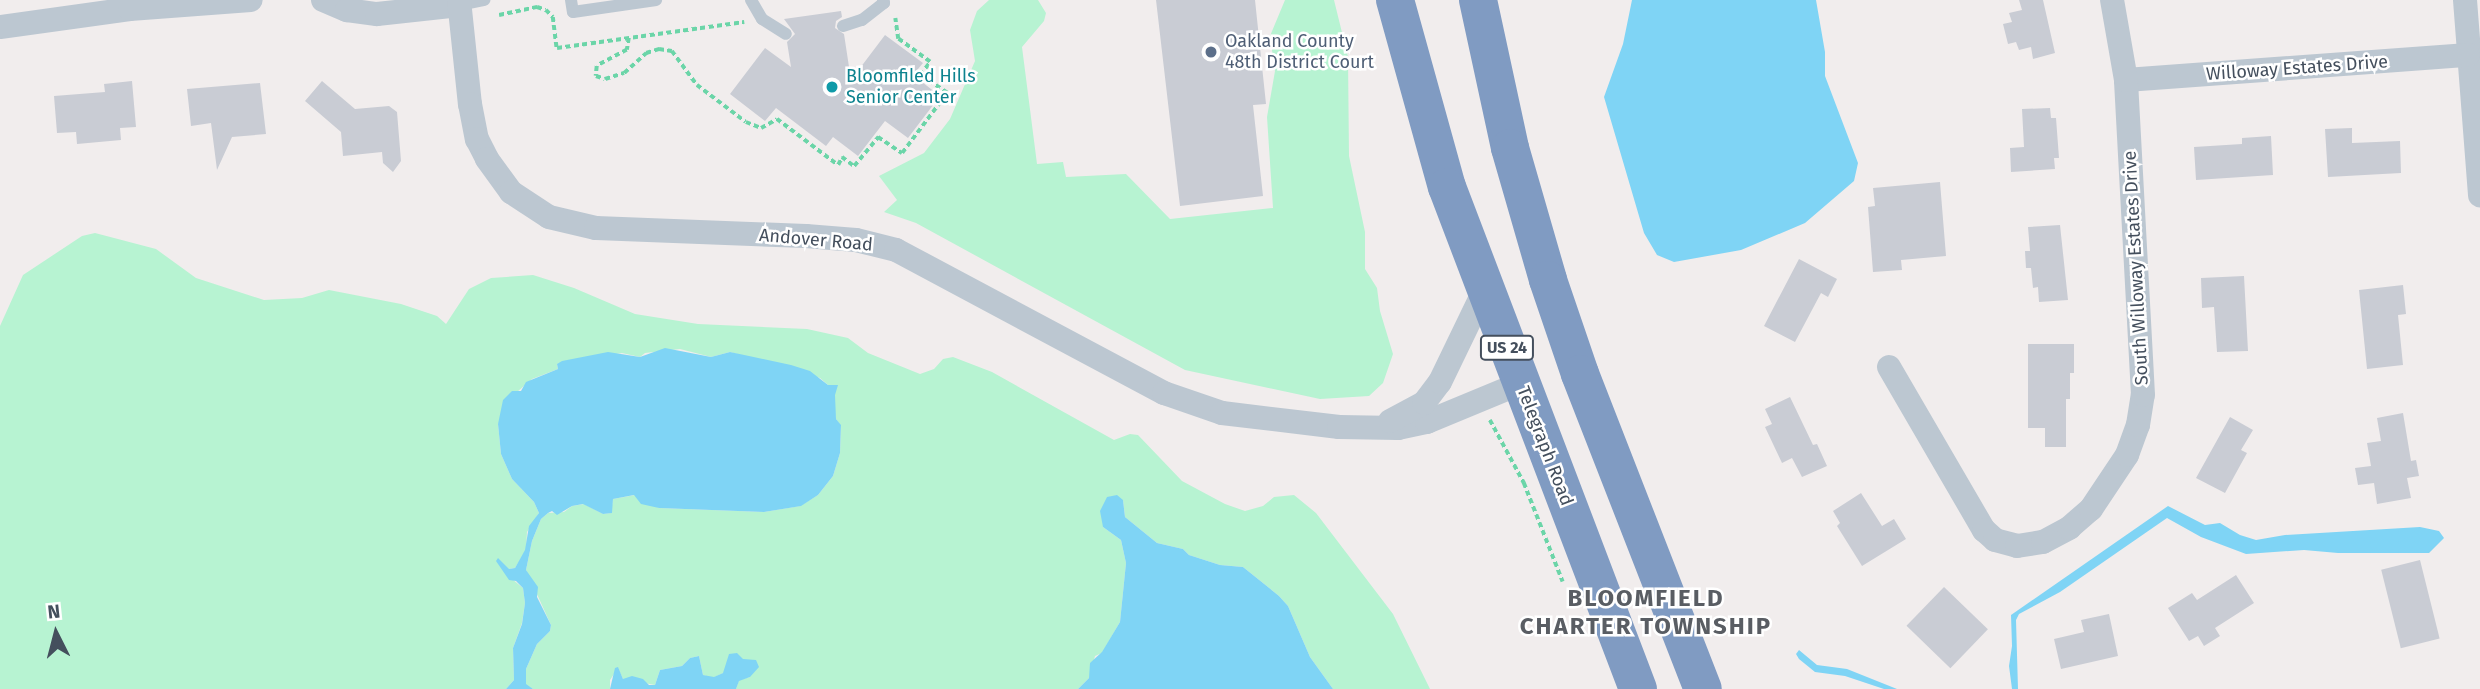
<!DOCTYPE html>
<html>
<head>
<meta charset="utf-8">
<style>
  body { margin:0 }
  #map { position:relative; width:2480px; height:689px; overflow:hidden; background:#f1eded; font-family:"Fira Sans",sans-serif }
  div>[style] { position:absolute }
  .green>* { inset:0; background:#b7f3d2 }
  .water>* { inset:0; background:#7fd4f5 }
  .building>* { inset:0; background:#c9ccd4; transform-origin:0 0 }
  .path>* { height:3.5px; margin-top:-1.75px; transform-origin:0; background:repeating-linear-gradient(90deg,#6bd5a8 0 5px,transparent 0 8.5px) }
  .lane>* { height:12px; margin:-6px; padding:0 6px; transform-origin:6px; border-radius:6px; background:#bcc7d1 }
  .street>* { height:24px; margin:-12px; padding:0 12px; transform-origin:12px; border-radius:12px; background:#bcc7d1 }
  .highway>* { height:38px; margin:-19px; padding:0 19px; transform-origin:19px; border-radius:19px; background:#809bc2 }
  .dots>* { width:19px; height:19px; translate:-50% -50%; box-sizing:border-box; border:4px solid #fff; border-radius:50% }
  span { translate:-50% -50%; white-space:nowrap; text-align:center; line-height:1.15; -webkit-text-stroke:5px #fff; paint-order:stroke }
  .shield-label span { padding:2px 5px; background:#fff; border:2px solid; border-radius:5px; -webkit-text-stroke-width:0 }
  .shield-label { font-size:16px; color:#444f5d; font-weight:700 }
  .service-label { font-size:18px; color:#4e5e75 }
  .left { translate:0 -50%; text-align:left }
  .street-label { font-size:18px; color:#444f5d }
  .culture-label { font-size:18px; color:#0d838f }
  .district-label { font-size:24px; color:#595d63; font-weight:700; letter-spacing:2px }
  .north { position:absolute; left:21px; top:598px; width:70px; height:70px; -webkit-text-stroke:5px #fff; paint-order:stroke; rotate:354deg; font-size:19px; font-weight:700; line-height:28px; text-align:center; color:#444f5d }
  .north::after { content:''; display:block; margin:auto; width:24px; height:32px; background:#444f5d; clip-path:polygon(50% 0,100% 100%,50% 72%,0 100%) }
</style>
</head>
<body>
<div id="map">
  <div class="green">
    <div style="clip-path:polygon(989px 0,1038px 0,1046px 13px,1044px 21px,1022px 47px,1037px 164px,1063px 162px,1066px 177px,1126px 174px,1170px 219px,1273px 208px,1267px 117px,1275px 71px,1270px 36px,1285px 0,1334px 0,1348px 57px,1349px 156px,1365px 232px,1365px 269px,1377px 288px,1380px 311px,1393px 354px,1383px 383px,1369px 396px,1320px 399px,1185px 370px,916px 223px,884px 212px,897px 200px,879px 176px,924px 153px,950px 119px,975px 61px,970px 30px,977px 11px)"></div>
    <div style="clip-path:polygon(95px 233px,156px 249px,196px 278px,264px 300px,302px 298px,329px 290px,401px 304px,437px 316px,446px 324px,469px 289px,491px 278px,533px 275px,574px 288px,635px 314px,698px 324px,807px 329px,848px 338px,868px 353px,920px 374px,934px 369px,943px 359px,953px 357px,992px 372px,1114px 440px,1130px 434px,1138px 435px,1182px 481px,1225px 504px,1245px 511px,1263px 506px,1274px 497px,1294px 495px,1316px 513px,1393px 614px,1430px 689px,1333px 689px,1310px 657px,1288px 606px,1279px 596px,1243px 567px,1220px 565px,1189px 555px,1183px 549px,1157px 543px,1125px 517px,1123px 500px,1103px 527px,1121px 540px,1126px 563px,1120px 622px,1102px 653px,1095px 656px,1089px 678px,1078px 689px,736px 689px,739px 680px,750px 677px,723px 673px,713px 678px,703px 675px,699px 656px,690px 658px,682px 666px,660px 670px,655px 685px,623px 679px,618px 668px,610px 680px,610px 689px,533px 689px,526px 685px,526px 669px,537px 644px,550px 631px,551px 625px,526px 570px,532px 541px,541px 519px,548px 513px,564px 512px,572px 506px,584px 504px,603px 514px,611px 513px,613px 499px,635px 495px,659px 508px,764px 512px,800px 506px,818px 495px,833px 476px,840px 453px,841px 426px,836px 419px,828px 385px,820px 378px,730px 352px,711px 357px,680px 349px,645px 353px,640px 357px,622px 353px,557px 364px,558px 369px,532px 379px,517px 392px,498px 424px,501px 454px,512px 479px,534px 502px,539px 513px,527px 532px,526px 550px,515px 568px,509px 569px,506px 574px,523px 588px,525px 603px,522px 623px,513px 648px,514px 680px,506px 689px,0 689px,0 326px,23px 275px,82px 236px)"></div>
  </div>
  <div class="water">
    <div style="clip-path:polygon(1632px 0,1816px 0,1825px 52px,1825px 76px,1858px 163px,1854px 181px,1805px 223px,1741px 250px,1674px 262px,1657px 255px,1644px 233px,1604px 97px,1623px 44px)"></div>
    <div style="clip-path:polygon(665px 348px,711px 357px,730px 352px,749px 356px,791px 365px,810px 371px,828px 385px,838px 385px,835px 395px,836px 419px,841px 425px,840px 453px,833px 476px,818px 495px,801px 506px,764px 512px,659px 508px,641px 504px,634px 495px,613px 499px,612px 513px,603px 514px,583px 504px,572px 506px,557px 515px,552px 511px,548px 513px,541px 519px,532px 541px,526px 570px,538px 587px,537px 597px,551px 625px,550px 631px,537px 644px,526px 669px,526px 684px,533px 689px,506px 689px,514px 680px,513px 648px,522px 624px,525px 603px,523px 588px,516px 581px,509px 580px,496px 561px,498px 558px,509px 569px,515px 568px,525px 550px,529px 526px,539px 513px,534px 502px,512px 479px,501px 454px,498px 424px,503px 400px,512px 391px,521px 391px,526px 382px,558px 369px,557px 364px,562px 361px,608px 352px,640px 357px)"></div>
    <div style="clip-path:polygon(1117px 495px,1123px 500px,1125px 517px,1157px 543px,1183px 549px,1189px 555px,1220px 565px,1243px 567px,1279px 596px,1288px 606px,1310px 657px,1333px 689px,1078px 689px,1089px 678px,1090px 663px,1102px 652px,1120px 622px,1126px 563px,1121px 540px,1103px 527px,1100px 511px,1107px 497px)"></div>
    <div style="clip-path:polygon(2168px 506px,2205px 525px,2220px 523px,2240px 535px,2256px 540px,2285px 535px,2420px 527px,2439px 531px,2444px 538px,2429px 553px,2338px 553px,2304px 550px,2246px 554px,2201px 537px,2167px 518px,2060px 592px,2019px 614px,2016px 620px,2018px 689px,2012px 689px,2009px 666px,2012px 646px,2011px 615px)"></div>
    <div style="clip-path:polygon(1799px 650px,1817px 665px,1847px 669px,1897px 689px,1884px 689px,1845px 676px,1815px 672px,1799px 659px,1796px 654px)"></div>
    <div style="clip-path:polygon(737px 653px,743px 659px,756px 660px,759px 667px,750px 677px,739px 681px,736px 689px,610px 689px,615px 668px,618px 667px,623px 679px,632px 676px,643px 679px,649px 685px,655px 685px,660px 670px,682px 666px,690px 658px,699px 656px,703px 675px,714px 677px,723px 673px,729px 654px)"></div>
  </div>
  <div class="building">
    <div style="clip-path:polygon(1156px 0,1255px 0,1266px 104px,1253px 105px,1263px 196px,1180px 206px)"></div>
    <div style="clip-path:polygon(2019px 0,2043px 0,2055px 53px,2033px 59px,2031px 47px,2019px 50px,2016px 42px,2008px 44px,2003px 24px,2012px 22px,2009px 13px,2022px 10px)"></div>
    <div style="clip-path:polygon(841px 11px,842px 17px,836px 21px,835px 28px,844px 34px,851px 80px,885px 35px,923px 63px,913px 75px,940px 96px,908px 138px,885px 121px,858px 156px,833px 137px,826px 146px,776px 108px,765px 121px,730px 94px,765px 48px,791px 67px,787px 42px,795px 34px,784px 19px)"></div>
    <div style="clip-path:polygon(132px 81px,136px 127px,120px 128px,121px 140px,77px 144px,76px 132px,57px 133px,54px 96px,105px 92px,104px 84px)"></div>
    <div style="clip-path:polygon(322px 81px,355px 109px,389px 106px,397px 112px,401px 161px,393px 172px,383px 163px,382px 152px,343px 156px,341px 132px,305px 101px)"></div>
    <div style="clip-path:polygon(260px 83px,266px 134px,232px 137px,217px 170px,211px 123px,191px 126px,187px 89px)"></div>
    <div style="clip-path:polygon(2050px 108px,2051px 118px,2056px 118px,2059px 158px,2054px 158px,2055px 169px,2011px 172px,2010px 148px,2024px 147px,2022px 109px)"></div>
    <div style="clip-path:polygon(2352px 128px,2352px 143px,2400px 141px,2401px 173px,2328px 177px,2325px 129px)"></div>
    <div style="clip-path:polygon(2271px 136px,2273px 175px,2196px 180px,2194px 147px,2242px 144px,2242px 138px)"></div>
    <div style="clip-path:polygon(1940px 182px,1946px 256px,1901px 260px,1902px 270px,1873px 272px,1868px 207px,1875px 206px,1873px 188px)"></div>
    <div style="clip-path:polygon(2060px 225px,2068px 300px,2039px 302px,2038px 287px,2033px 288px,2031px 268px,2026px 268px,2025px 251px,2030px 251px,2028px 227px)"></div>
    <div style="clip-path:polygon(1799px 259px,1837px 279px,1828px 297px,1821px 293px,1795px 342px,1764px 326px)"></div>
    <div style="clip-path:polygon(2244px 276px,2248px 351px,2217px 352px,2214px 307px,2202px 308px,2201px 278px)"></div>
    <div style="clip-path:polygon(2403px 285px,2406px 314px,2398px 315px,2403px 365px,2367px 369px,2359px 290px)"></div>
    <div style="clip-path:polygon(2028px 344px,2074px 344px,2074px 373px,2070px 373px,2070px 399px,2066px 399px,2066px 447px,2045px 447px,2045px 428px,2028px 428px)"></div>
    <div style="clip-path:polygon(1790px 397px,1813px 445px,1817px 444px,1827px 466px,1802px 477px,1792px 458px,1782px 463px,1765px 427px,1772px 424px,1765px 409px)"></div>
    <div style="clip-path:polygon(2403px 413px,2411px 461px,2416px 460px,2419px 476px,2407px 478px,2411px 498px,2377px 504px,2374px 483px,2358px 485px,2355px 468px,2371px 466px,2367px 443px,2381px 441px,2377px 418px)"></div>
    <div style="clip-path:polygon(2230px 417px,2253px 430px,2241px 450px,2247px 453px,2225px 493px,2196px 478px)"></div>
    <div style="clip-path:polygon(1861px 493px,1882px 526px,1894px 519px,1906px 539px,1862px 566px,1837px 526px,1840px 523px,1833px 511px)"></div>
    <div style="left:2420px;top:560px;width:81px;height:40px;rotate:76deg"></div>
    <div style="clip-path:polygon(2236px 575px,2254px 603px,2215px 628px,2220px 636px,2204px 646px,2198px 636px,2189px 641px,2168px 608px,2192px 593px,2197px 600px)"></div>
    <div style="left:1944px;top:587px;width:61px;height:54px;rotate:44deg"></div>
    <div style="clip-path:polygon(2109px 614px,2118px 656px,2061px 669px,2054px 639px,2084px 632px,2081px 620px)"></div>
  </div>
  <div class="path">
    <div style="left:499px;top:15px;width:39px;rotate:-12deg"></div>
    <div style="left:537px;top:7px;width:9px;rotate:18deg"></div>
    <div style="left:546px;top:10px;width:10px;rotate:45deg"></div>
    <div style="left:553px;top:17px;width:31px;rotate:83deg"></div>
    <div style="left:557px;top:48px;width:189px;rotate:-7.9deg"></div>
    <div style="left:629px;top:38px;width:12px;rotate:99deg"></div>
    <div style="left:627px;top:50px;width:34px;rotate:152deg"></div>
    <div style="left:597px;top:66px;width:10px;rotate:96deg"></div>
    <div style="left:596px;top:76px;width:9px;rotate:18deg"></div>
    <div style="left:605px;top:79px;width:20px;rotate:-18deg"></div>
    <div style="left:624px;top:73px;width:30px;rotate:-42deg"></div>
    <div style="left:646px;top:53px;width:14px;rotate:-17deg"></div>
    <div style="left:659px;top:49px;width:13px;rotate:9deg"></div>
    <div style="left:672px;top:51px;width:42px;rotate:53.7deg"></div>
    <div style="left:697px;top:85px;width:61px;rotate:37.1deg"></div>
    <div style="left:746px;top:122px;width:16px;rotate:22deg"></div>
    <div style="left:761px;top:128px;width:18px;rotate:-29deg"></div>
    <div style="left:777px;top:119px;width:76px;rotate:37deg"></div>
    <div style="left:838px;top:165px;width:9px;rotate:-63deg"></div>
    <div style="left:842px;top:157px;width:15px;rotate:37deg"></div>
    <div style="left:854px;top:166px;width:38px;rotate:-50deg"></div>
    <div style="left:878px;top:137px;width:29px;rotate:34deg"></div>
    <div style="left:902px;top:153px;width:75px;rotate:-53.1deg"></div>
    <div style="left:947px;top:93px;width:32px;rotate:-146deg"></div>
    <div style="left:920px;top:75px;width:16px;rotate:-52deg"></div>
    <div style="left:930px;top:62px;width:39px;rotate:-144deg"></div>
    <div style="left:898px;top:39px;width:21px;rotate:-98deg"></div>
    <div style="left:1490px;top:420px;width:72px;rotate:61.6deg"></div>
    <div style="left:1524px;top:483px;width:106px;rotate:68.5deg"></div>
  </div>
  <div class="lane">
    <div style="left:571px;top:0;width:12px;rotate:81deg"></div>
    <div style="left:573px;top:12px;width:84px;rotate:-8.2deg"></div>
    <div style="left:751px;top:0;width:22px;rotate:60deg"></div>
    <div style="left:762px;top:19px;width:28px;rotate:32deg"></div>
    <div style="left:460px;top:5px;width:25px;rotate:-12deg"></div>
    <div style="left:843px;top:26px;width:20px;rotate:-18deg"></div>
    <div style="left:862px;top:20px;width:28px;rotate:-38deg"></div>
    <div style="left:884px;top:3px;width:3px;rotate:-108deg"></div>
  </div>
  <div class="street">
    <div style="left:323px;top:0;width:26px;rotate:23deg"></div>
    <div style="left:347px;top:10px;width:30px;rotate:8deg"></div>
    <div style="left:377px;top:14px;width:83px;rotate:-6.2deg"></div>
    <div style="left:459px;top:0;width:105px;rotate:84deg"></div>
    <div style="left:470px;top:104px;width:36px;rotate:79deg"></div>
    <div style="left:477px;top:139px;width:22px;rotate:63deg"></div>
    <div style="left:487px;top:159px;width:41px;rotate:54deg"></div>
    <div style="left:511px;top:192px;width:45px;rotate:33.3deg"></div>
    <div style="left:549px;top:217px;width:48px;rotate:13.2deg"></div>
    <div style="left:596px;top:228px;width:210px;rotate:2.2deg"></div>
    <div style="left:806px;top:236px;width:50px;rotate:4.6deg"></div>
    <div style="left:856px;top:240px;width:41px;rotate:14deg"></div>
    <div style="left:896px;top:250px;width:304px;rotate:28.1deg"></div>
    <div style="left:1164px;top:393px;width:61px;rotate:19deg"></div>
    <div style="left:1222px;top:413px;width:118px;rotate:6.8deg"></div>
    <div style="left:1339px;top:427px;width:59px;rotate:1deg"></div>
    <div style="left:1398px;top:428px;width:30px;rotate:-12deg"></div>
    <div style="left:1427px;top:422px;width:102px;rotate:-22.5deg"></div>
    <div style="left:2465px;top:0;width:196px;rotate:85.6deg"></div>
    <div style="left:0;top:27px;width:131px;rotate:-7.9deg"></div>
    <div style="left:130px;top:9px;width:121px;rotate:-4.3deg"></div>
    <div style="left:2126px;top:80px;width:343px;rotate:-4.2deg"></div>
    <div style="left:1889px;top:367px;width:189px;rotate:59.8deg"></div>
    <div style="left:1984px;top:530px;width:15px;rotate:42deg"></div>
    <div style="left:1995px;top:540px;width:23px;rotate:15deg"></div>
    <div style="left:2017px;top:546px;width:26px;rotate:-9deg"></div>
    <div style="left:2043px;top:542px;width:30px;rotate:-28deg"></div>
    <div style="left:2069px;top:528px;width:29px;rotate:-41deg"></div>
    <div style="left:2091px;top:509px;width:65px;rotate:-56.3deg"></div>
    <div style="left:2127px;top:455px;width:32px;rotate:-70deg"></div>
    <div style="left:2138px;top:425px;width:30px;rotate:-81deg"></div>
    <div style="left:2143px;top:395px;width:315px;rotate:-93.1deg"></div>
    <div style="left:2126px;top:80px;width:81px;rotate:-99.9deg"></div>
    <div style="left:1390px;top:421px;width:38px;rotate:-28deg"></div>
    <div style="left:1424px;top:403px;width:26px;rotate:-53deg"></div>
    <div style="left:1440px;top:382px;width:101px;rotate:-64.2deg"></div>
  </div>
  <div class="highway">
    <div style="left:1395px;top:0;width:194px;rotate:74.5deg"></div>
    <div style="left:1447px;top:187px;width:537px;rotate:69.17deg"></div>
    <div style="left:1478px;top:0;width:151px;rotate:77.8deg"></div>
    <div style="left:1510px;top:148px;width:137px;rotate:73.9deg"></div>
    <div style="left:1548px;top:280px;width:99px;rotate:71.2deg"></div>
    <div style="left:1580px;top:374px;width:338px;rotate:68.7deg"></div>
  </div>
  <div class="dots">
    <div style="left:1211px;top:52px;background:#5c6f8a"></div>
    <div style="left:832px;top:87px;background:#0f9aa8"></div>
  </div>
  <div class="shield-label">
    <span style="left:1507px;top:348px">US 24</span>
  </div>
  <div class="service-label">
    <span class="left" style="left:1225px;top:52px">Oakland County<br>48th District Court</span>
  </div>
  <div class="street-label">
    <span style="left:2297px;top:68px;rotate:-4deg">Willoway Estates Drive</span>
    <span style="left:816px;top:240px;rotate:5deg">Andover Road</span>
    <span style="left:2136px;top:268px;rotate:-93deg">South Willoway Estates Drive</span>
    <span style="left:1545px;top:446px;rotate:69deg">Telegraph Road</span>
  </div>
  <div class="culture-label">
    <span class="left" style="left:846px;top:87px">Bloomfiled Hills<br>Senior Center</span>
  </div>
  <div class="district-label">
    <span style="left:1646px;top:613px">BLOOMFIELD<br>CHARTER TOWNSHIP</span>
  </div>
  <div class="north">N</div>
</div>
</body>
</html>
